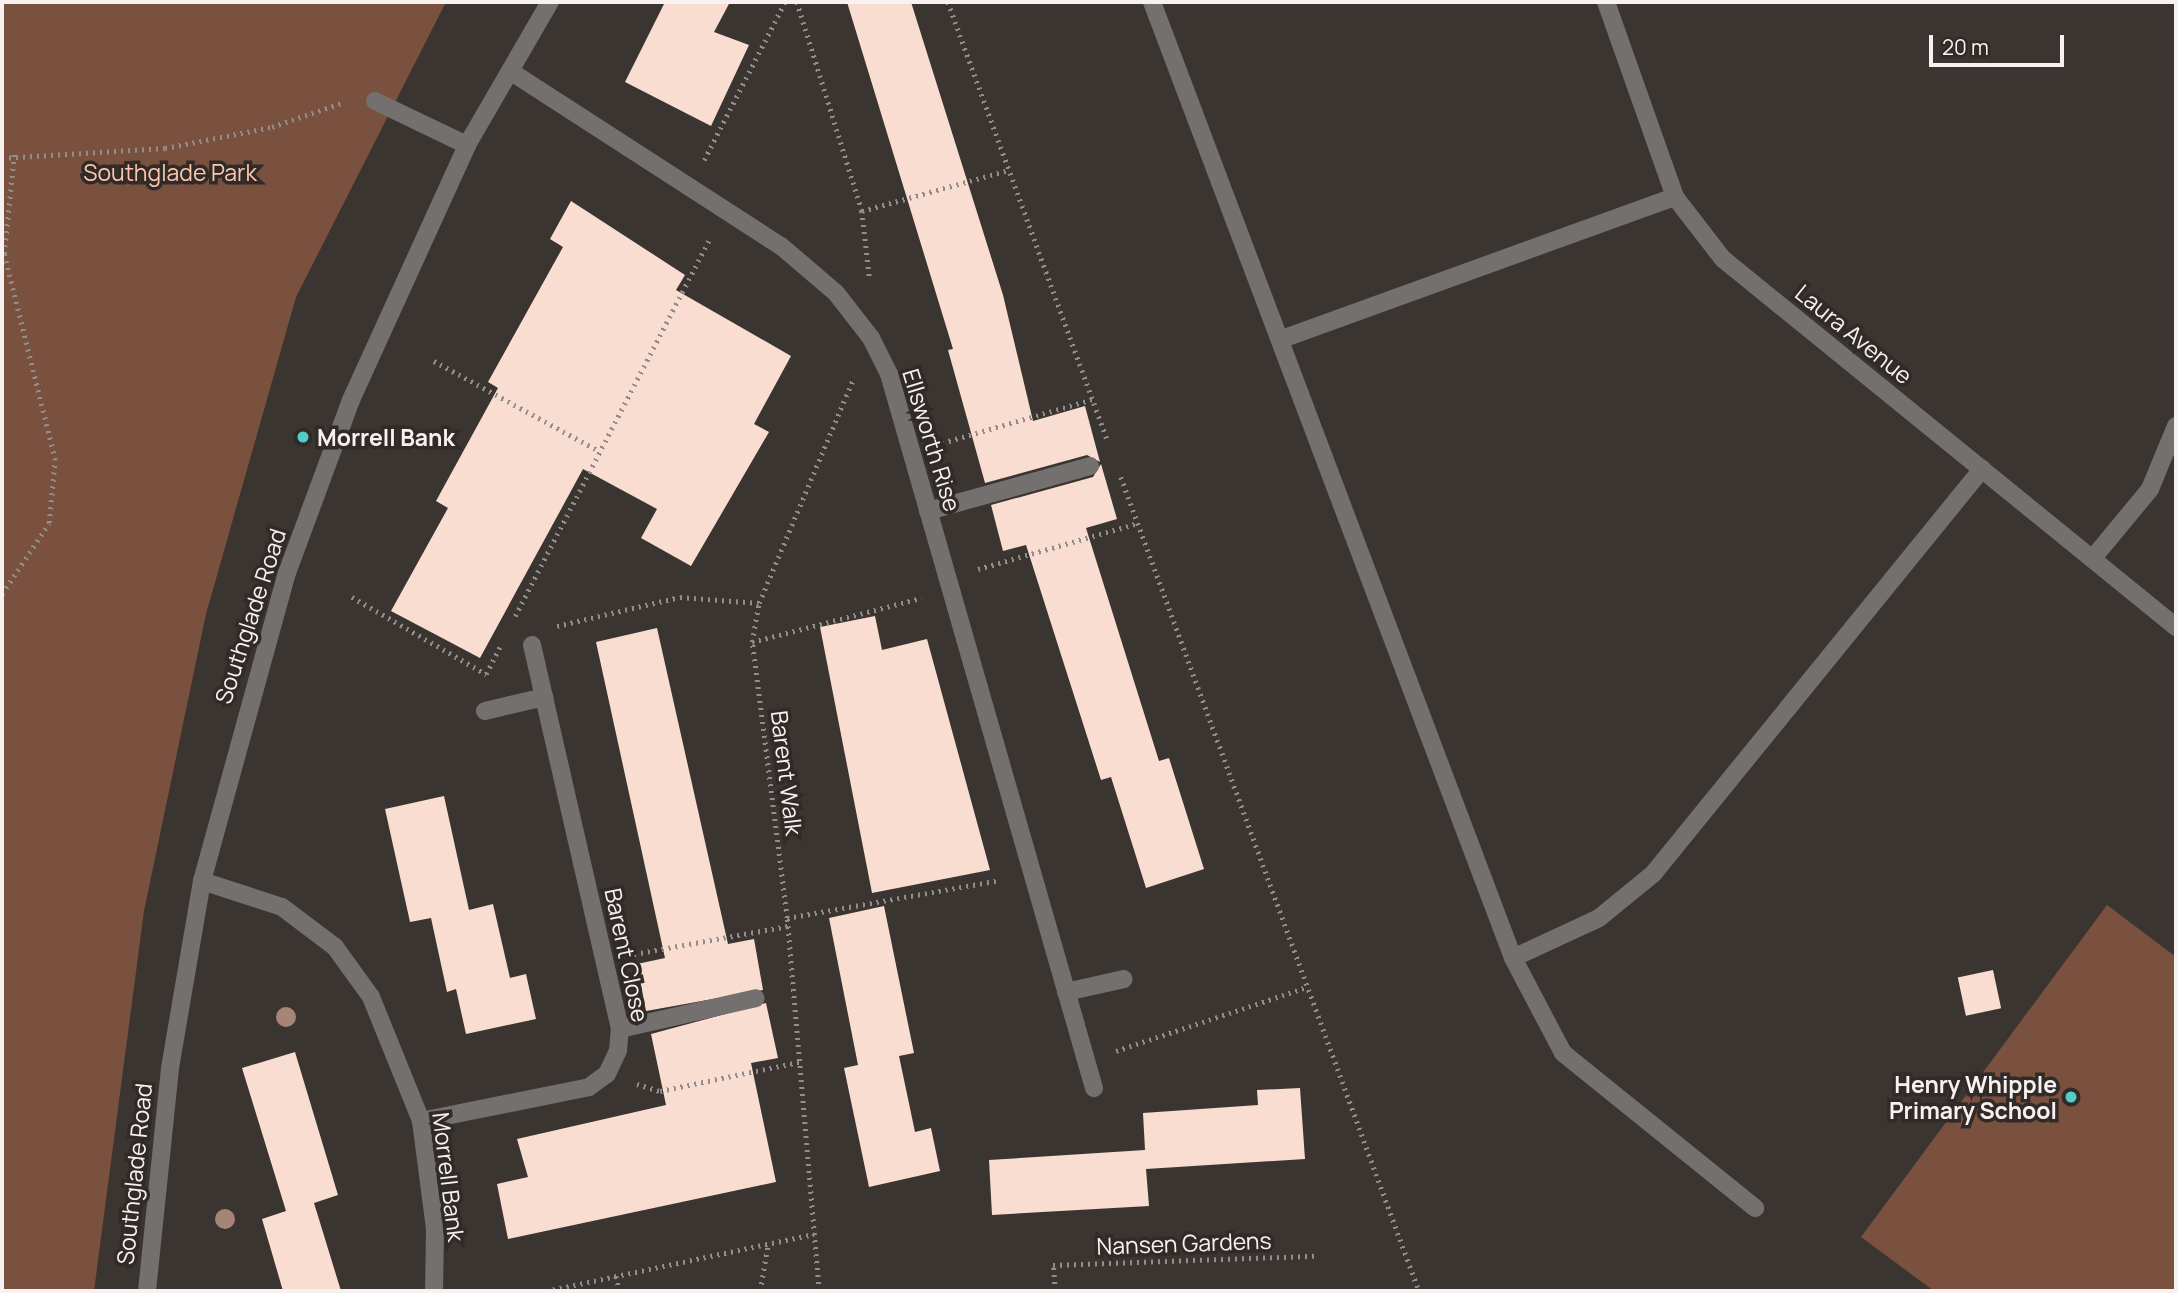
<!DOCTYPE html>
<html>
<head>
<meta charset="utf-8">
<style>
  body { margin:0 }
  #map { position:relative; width:2178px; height:1293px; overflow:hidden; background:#3b3532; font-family:Manrope,sans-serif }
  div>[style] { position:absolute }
  .green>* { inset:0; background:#7a513f }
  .building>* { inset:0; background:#faddd1; transform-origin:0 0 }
  .path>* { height:4.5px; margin-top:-2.25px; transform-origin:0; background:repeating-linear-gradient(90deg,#928d8b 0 2px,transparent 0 7px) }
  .service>* { height:18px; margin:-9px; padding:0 9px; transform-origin:9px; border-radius:9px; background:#73706f }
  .minor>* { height:18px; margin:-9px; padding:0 9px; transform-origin:9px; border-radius:9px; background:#73706f }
  .tertiary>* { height:18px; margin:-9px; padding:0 9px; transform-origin:9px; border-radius:9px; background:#73706f }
  .trees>* { width:20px; height:20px; margin:-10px; border-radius:50%; background:#a68577 }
  .dots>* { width:19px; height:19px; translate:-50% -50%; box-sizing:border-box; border:4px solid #312b28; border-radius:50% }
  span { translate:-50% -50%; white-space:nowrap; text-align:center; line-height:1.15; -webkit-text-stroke:7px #312b28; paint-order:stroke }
  .park-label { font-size:23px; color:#fec6af }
  .street-label { font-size:23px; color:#f7f2f1 }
  .poi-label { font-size:23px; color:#f7f2f1; font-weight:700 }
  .left { translate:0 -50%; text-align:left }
  .right { translate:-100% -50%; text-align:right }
  .frame { position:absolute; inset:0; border:4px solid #f7f2f1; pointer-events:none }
  .scale { position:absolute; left:1929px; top:35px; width:135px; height:32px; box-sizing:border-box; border:4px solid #f7f2f1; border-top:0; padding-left:9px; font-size:21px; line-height:24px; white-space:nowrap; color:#f7f2f1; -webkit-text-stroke:5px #312b28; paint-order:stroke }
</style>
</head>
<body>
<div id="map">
  <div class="green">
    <div style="clip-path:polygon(2px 2px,446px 2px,296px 297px,206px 614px,144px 911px,94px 1291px,2px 1291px)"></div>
    <div style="clip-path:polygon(2107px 905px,2176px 957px,2176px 1291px,1934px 1291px,1861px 1237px)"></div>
  </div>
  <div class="building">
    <div style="clip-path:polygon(665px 2px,730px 2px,714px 32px,749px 45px,711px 126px,625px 82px)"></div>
    <div style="clip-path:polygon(847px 2px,911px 2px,1003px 295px,1033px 421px,1085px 406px,1100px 462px,1087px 455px,985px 483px,948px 350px,953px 349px)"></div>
    <div style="clip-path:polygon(571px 201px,685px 275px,676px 290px,791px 356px,754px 424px,769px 432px,691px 566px,641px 538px,657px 509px,583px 469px,480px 658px,391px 611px,448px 508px,436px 501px,498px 388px,488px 382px,563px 247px,550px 239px)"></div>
    <div style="clip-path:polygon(1101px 464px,1117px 519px,1086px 528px,1159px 761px,1169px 758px,1204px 869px,1146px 888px,1111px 777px,1101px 780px,1026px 545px,1003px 551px,991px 505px,1093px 477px)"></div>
    <div style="clip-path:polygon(875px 616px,882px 650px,927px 639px,990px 870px,872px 893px,820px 627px)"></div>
    <div style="clip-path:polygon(657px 628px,728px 944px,754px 939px,763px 990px,646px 1011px,637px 964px,665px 958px,596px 642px)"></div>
    <div style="clip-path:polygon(444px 796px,469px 910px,493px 904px,510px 978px,526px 974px,536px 1019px,466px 1034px,456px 989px,447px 992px,431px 918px,410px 922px,385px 809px)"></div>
    <div style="clip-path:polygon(884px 906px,914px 1053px,899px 1056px,915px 1132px,931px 1128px,940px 1171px,869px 1187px,844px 1068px,858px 1065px,829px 918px)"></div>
    <div style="left:1993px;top:970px;width:39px;height:36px;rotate:78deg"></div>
    <div style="clip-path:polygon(766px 1003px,778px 1058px,751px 1063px,776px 1182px,508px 1239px,497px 1184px,528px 1177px,517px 1139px,666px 1105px,651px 1034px)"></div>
    <div style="clip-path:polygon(295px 1052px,338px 1195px,314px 1203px,341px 1291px,283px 1291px,262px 1219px,286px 1211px,242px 1068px)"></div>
    <div style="clip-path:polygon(1300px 1088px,1305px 1159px,1146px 1169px,1149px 1206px,992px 1215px,989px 1160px,1145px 1150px,1143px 1113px,1258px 1105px,1257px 1090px)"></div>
  </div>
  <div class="path">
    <div style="left:797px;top:2px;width:219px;rotate:72.7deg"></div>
    <div style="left:862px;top:211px;width:70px;rotate:83.5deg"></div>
    <div style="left:948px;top:2px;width:465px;rotate:70deg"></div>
    <div style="left:2px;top:158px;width:163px;rotate:-3.5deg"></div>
    <div style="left:165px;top:148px;width:109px;rotate:-11.1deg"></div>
    <div style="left:272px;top:127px;width:76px;rotate:-19.1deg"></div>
    <div style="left:704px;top:160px;width:178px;rotate:-62.9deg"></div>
    <div style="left:862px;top:211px;width:153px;rotate:-15.6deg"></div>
    <div style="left:434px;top:361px;width:186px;rotate:28.6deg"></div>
    <div style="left:942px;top:443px;width:157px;rotate:-16.2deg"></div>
    <div style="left:1121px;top:477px;width:867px;rotate:69.89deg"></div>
    <div style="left:978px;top:569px;width:166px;rotate:-16deg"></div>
    <div style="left:2px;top:594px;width:85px;rotate:-56.5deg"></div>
    <div style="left:49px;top:523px;width:63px;rotate:-84.6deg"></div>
    <div style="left:55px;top:460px;width:212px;rotate:-103.9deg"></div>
    <div style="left:4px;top:254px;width:100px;rotate:-84.2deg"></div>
    <div style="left:352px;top:597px;width:155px;rotate:29.9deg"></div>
    <div style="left:486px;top:674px;width:30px;rotate:-63deg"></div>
    <div style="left:515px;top:616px;width:425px;rotate:-62.7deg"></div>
    <div style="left:557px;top:626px;width:126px;rotate:-13.3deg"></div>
    <div style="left:680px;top:597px;width:79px;rotate:4.3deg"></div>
    <div style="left:752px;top:642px;width:175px;rotate:-14.6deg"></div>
    <div style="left:787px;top:918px;width:216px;rotate:-10.1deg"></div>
    <div style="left:634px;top:954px;width:157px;rotate:-10.3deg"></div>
    <div style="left:1116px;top:1051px;width:201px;rotate:-18.5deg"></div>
    <div style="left:637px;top:1084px;width:24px;rotate:17deg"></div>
    <div style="left:660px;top:1091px;width:142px;rotate:-11.8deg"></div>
    <div style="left:616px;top:1276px;width:16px;rotate:75deg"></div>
    <div style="left:546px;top:1291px;width:274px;rotate:-12deg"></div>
    <div style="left:760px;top:1291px;width:48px;rotate:-80.3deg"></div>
    <div style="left:819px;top:1291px;width:374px;rotate:-94.9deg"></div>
    <div style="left:787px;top:918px;width:278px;rotate:-97.2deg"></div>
    <div style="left:752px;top:642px;width:40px;rotate:-80deg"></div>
    <div style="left:759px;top:603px;width:245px;rotate:-67.2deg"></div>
    <div style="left:1055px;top:1291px;width:26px;rotate:-94deg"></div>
    <div style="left:1053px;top:1265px;width:262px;rotate:-2deg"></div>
  </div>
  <div class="service">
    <div style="left:375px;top:101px;width:102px;rotate:25.6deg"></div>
    <div style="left:928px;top:511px;width:168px;rotate:-15.5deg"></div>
    <div style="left:620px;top:1029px;width:139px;rotate:-12.8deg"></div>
  </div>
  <div class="minor">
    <div style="left:1152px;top:2px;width:1022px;rotate:69.31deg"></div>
    <div style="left:1513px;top:958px;width:107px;rotate:62.2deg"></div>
    <div style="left:1563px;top:1053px;width:247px;rotate:38.9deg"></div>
    <div style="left:510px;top:71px;width:323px;rotate:32.9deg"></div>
    <div style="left:781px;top:246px;width:72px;rotate:40.5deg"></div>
    <div style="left:836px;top:293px;width:57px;rotate:52.1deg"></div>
    <div style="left:871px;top:338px;width:40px;rotate:63.4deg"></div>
    <div style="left:889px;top:374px;width:743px;rotate:73.98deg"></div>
    <div style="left:1282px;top:339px;width:418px;rotate:-19.9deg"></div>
    <div style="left:2093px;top:558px;width:89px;rotate:-50.4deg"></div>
    <div style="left:2150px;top:489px;width:68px;rotate:-67.6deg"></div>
    <div style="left:485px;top:711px;width:61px;rotate:-13.3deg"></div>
    <div style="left:202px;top:881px;width:84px;rotate:18deg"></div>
    <div style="left:282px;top:907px;width:66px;rotate:37deg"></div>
    <div style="left:335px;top:947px;width:62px;rotate:54.2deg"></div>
    <div style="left:371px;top:997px;width:134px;rotate:68deg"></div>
    <div style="left:421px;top:1121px;width:109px;rotate:82.6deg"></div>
    <div style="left:435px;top:1229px;width:62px;rotate:90.9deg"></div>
    <div style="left:1513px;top:958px;width:95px;rotate:-24.9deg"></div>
    <div style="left:1599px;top:918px;width:70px;rotate:-39.2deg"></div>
    <div style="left:1653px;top:874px;width:522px;rotate:-50.91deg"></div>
    <div style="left:1066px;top:992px;width:59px;rotate:-12.6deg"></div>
    <div style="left:421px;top:1121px;width:171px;rotate:-11.4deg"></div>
    <div style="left:589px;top:1087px;width:22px;rotate:-36deg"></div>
    <div style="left:607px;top:1074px;width:26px;rotate:-65deg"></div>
    <div style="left:618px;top:1050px;width:21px;rotate:-85deg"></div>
    <div style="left:620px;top:1029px;width:394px;rotate:-102.9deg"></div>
  </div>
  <div class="tertiary">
    <div style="left:1606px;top:2px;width:207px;rotate:70.5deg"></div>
    <div style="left:1675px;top:197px;width:78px;rotate:52.3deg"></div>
    <div style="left:1723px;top:259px;width:584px;rotate:39.09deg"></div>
    <div style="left:147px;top:1291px;width:224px;rotate:-84.1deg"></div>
    <div style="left:170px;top:1068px;width:190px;rotate:-80.3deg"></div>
    <div style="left:202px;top:881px;width:320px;rotate:-74.6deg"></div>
    <div style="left:287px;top:573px;width:184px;rotate:-69.7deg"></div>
    <div style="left:351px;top:400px;width:280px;rotate:-65.5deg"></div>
    <div style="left:467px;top:145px;width:165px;rotate:-59.9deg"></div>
  </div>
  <div class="trees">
    <div style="left:286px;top:1017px"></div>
    <div style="left:225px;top:1219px"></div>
  </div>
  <div class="dots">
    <div style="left:303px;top:437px;background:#53cdcb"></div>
    <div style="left:2071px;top:1097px;background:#53cdcb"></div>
  </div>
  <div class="park-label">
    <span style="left:170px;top:172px">Southglade Park</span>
  </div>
  <div class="street-label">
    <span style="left:1854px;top:334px;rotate:39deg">Laura Avenue</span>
    <span style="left:932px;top:440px;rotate:73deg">Ellsworth Rise</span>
    <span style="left:250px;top:616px;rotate:-72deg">Southglade Road</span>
    <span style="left:787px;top:773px;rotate:83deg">Barent Walk</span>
    <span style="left:627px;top:955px;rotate:78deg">Barent Close</span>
    <span style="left:134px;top:1174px;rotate:-84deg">Southglade Road</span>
    <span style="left:449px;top:1177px;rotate:83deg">Morrell Bank</span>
    <span style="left:1184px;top:1243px;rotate:-2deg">Nansen Gardens</span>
  </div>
  <div class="poi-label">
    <span class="left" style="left:317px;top:437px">Morrell Bank</span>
    <span class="right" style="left:2057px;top:1097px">Henry Whipple<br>Primary School</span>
  </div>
  <div class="frame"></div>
  <div class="scale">20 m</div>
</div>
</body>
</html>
